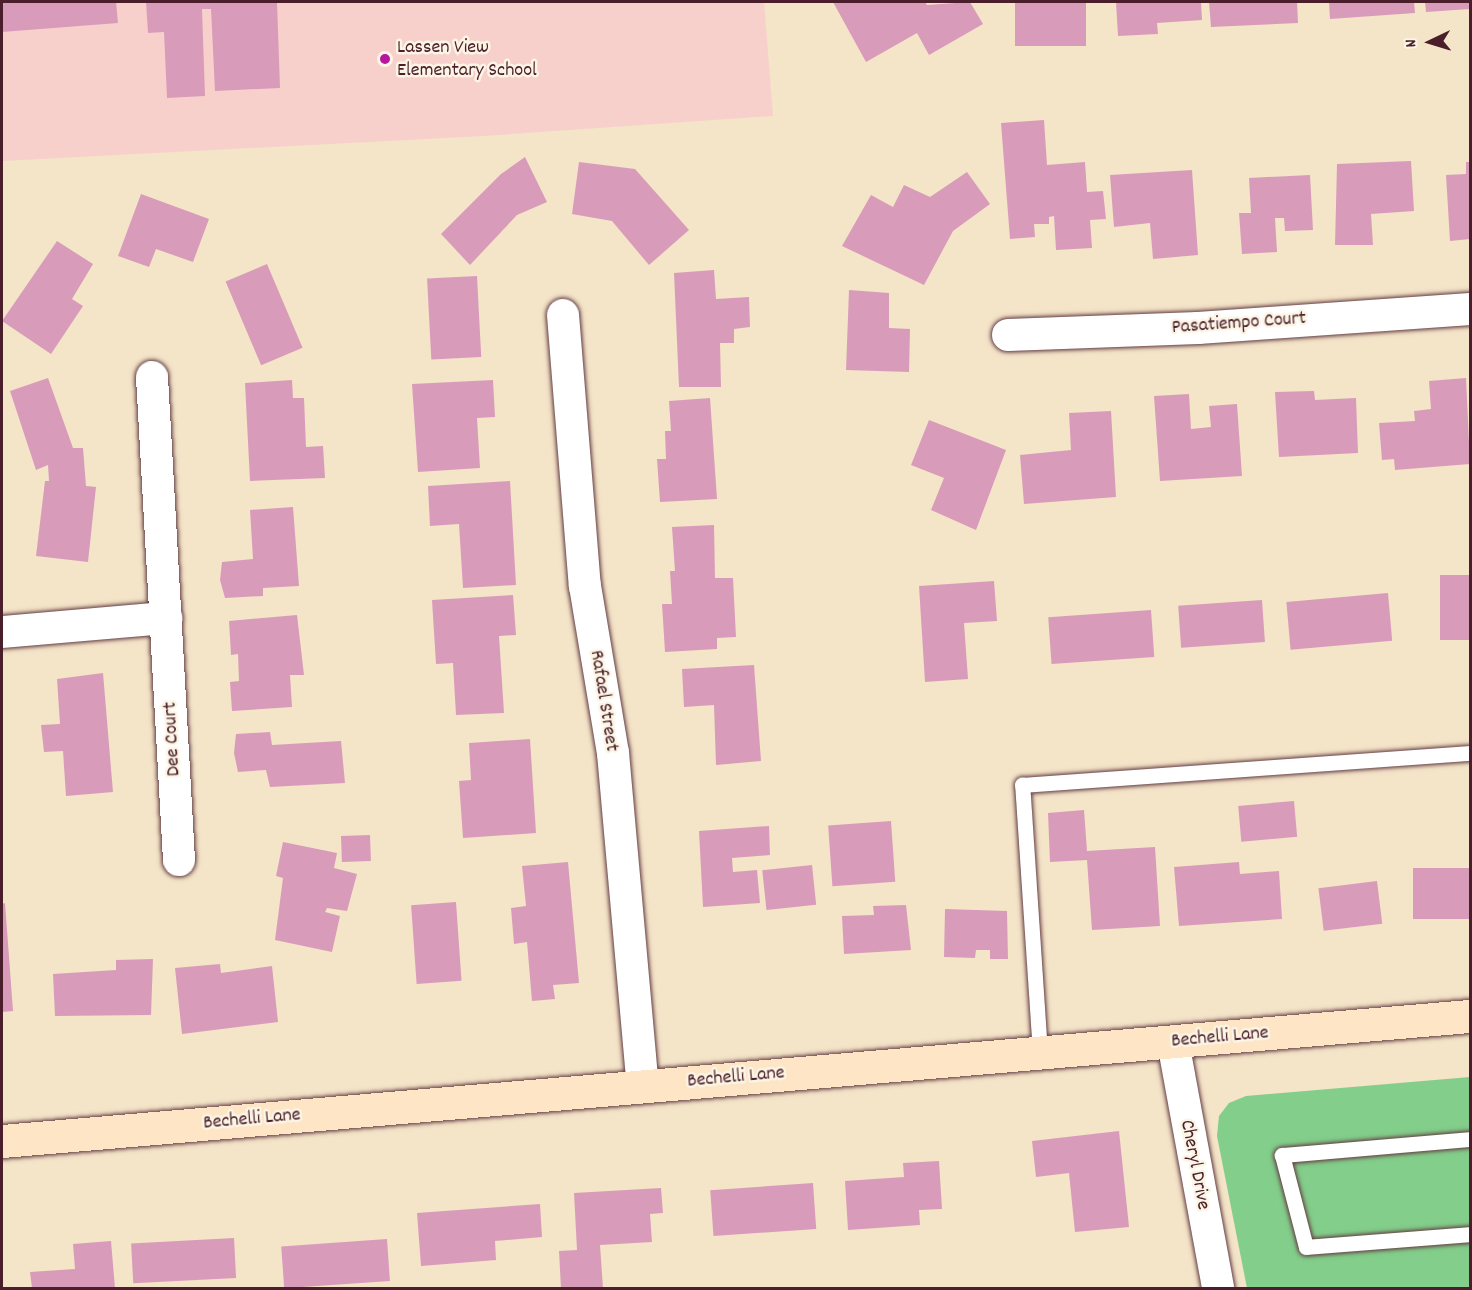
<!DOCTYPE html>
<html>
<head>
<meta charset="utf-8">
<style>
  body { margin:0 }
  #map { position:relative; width:1472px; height:1290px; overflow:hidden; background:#f4e4c8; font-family:Dekko,sans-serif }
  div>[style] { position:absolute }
  .built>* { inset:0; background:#f7d0cc }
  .green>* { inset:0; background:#83ce8b }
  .building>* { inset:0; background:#d89cba; transform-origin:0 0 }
  .roads { filter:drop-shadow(0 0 2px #643d43) drop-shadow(0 0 2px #643d43) }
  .service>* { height:15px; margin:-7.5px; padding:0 7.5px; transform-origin:7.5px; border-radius:7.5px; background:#fff }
  .minor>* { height:32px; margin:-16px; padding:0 16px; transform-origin:16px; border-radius:16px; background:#fff }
  .secondary>* { height:33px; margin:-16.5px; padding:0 16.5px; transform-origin:16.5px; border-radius:16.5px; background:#fde5c5 }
  .dots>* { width:16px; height:16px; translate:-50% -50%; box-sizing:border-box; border:3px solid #fcf5e5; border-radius:50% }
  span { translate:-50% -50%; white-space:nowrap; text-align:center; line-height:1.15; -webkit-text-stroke:5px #fcf5e5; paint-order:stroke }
  .poi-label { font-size:20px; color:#4a1f2b }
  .left { translate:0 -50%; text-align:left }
  .street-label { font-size:20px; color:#4a1f2b }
  .frame { position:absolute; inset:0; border:3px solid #4a1f2b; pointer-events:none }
  .north { position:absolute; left:1400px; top:12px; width:60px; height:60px; -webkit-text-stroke:4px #fcf5e5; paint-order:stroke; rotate:266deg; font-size:16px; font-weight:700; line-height:24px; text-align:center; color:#4a1f2b }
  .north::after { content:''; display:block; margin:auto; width:21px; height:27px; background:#4a1f2b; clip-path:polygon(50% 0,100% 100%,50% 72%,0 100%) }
</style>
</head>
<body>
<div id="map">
  <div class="built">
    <div style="clip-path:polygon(2px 2px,764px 2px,773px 116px,483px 136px,2px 161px)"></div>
  </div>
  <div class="green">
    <div style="clip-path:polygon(1470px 1077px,1470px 1288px,1247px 1288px,1217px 1136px,1219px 1116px,1229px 1103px,1246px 1096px)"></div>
  </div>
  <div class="building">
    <div style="clip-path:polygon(2px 2px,116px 2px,118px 23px,2px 32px)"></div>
    <div style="clip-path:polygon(146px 2px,277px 2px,280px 88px,215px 91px,211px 9px,202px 9px,205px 96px,167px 98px,164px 32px,148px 33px)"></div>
    <div style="clip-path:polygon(833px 2px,925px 2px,927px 5px,970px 2px,983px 24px,929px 55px,917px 33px,866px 62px)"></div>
    <div style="left:1015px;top:2px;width:71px;height:44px"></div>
    <div style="clip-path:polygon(1116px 2px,1201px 2px,1202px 20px,1157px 23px,1158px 34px,1118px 36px)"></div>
    <div style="clip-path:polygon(1209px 2px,1297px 2px,1298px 23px,1211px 27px)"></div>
    <div style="clip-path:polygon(1329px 2px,1414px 2px,1415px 13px,1330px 19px)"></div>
    <div style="clip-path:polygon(1425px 2px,1470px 2px,1470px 9px,1426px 12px)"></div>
    <div style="clip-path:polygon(1044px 120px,1047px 165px,1085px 162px,1087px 192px,1103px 191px,1106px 219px,1090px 220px,1092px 248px,1056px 250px,1054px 216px,1049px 217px,1049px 224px,1034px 224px,1035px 237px,1010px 239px,1001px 123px)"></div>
    <div style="clip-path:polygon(525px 157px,547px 202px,517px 215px,470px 265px,441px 234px,501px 174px)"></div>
    <div style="clip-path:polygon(1411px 161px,1414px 211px,1371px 214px,1373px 245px,1335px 245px,1337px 164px)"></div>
    <div style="clip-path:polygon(579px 162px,635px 169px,689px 230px,649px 265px,612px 221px,572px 214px)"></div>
    <div style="clip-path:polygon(1466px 162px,1470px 162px,1470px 239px,1450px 241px,1446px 175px,1466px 174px)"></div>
    <div style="clip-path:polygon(1192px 170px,1198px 255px,1153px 259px,1150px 223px,1114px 227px,1110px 175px)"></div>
    <div style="clip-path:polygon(967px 172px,990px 204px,953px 231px,924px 285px,842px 246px,871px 195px,893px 207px,904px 185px,930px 197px)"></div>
    <div style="clip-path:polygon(1310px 175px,1313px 230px,1285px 231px,1284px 218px,1275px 218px,1277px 252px,1242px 254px,1239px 213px,1251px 213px,1249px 178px)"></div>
    <div style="clip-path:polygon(141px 194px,209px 219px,193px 262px,156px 249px,149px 267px,118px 256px)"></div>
    <div style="clip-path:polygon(57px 241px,93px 264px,72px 299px,83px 306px,51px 354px,2px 321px)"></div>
    <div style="left:267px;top:264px;width:91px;height:45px;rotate:67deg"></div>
    <div style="clip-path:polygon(714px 270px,716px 299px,749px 297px,750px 327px,734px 329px,734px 343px,720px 343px,721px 387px,679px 387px,674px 273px)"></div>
    <div style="left:477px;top:276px;width:81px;height:50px;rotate:87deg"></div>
    <div style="clip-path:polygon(849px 290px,889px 293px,889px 328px,910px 329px,909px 372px,846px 370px)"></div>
    <div style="clip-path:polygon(48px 378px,73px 448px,83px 448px,86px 486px,96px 487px,88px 562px,36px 556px,45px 481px,49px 481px,48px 465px,36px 470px,10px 391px)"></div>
    <div style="clip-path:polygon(1466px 378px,1470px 464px,1395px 470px,1394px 459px,1382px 460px,1379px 423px,1415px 421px,1414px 411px,1431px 409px,1429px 381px)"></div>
    <div style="clip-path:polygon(292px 380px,293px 398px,304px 398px,306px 447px,323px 446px,325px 478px,250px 481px,245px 383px)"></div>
    <div style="clip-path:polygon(493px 380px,495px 417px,477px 418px,480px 468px,418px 472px,412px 384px)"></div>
    <div style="clip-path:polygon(1314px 391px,1315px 400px,1356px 398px,1358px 453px,1279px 457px,1275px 392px)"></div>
    <div style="clip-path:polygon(1189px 394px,1191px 429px,1211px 427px,1209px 406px,1237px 404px,1242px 476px,1160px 481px,1154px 396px)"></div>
    <div style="clip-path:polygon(710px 398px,717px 499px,660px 502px,657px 459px,666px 459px,665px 431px,671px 431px,669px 401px)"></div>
    <div style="clip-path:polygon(1111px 411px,1116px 497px,1024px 504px,1020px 455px,1071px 450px,1069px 413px)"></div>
    <div style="clip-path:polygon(929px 420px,1006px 450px,976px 530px,931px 510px,944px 478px,911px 465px)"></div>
    <div style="clip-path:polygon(510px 481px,516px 585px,463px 588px,459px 524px,430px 526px,428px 486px)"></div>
    <div style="clip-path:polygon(293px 507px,299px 586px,263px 588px,263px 596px,225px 598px,220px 580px,222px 562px,253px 559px,250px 510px)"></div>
    <div style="clip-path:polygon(714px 525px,715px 578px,733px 578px,736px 637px,717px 638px,717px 649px,665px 652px,662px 604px,672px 604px,670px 571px,675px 571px,672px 527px)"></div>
    <div style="left:1470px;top:575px;width:65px;height:30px;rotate:90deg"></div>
    <div style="clip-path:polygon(994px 581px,997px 621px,964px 623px,968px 679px,925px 682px,919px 586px)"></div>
    <div style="left:1388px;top:593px;width:48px;height:102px;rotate:85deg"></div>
    <div style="clip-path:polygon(513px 595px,516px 635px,499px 636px,504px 713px,456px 715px,453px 663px,436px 664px,432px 600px)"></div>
    <div style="left:1262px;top:600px;width:42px;height:84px;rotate:86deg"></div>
    <div style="left:1151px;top:610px;width:47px;height:103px;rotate:86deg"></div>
    <div style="clip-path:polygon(297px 615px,304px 675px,290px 675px,292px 707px,232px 711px,230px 682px,239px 681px,238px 654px,231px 655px,229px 621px)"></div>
    <div style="clip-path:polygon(754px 665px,761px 761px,716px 765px,714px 705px,684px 707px,682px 669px)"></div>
    <div style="clip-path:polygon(103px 673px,113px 792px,66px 796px,63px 751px,44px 752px,41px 725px,60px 724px,57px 679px)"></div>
    <div style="clip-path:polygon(270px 732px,272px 745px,341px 741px,345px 783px,270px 787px,266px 770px,238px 772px,234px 753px,236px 734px)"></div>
    <div style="clip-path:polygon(530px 739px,536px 833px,463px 838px,459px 781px,471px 780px,469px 743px)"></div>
    <div style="left:1294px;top:801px;width:36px;height:56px;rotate:85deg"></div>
    <div style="clip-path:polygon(1084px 810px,1087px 851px,1155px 847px,1160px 926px,1092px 930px,1087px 860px,1050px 862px,1048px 813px)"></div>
    <div style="left:891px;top:821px;width:61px;height:63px;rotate:86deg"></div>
    <div style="clip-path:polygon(769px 826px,770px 855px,732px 858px,733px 872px,757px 870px,760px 903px,703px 907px,699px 831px)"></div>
    <div style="left:370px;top:835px;width:26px;height:29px;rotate:88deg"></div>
    <div style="clip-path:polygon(283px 842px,337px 853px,334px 868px,357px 874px,347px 911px,327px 908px,325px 912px,340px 916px,332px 952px,275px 940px,283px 878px,276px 876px)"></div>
    <div style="clip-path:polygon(568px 862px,579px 983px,553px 985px,555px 999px,532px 1001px,527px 942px,514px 944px,511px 908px,526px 906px,522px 866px)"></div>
    <div style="clip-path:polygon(1239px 862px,1240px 874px,1279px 871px,1282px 919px,1179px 926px,1174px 867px)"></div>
    <div style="left:812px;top:865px;width:40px;height:50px;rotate:84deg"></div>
    <div style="left:1470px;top:868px;width:51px;height:57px;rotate:90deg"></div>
    <div style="left:1377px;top:881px;width:43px;height:59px;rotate:83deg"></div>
    <div style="left:456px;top:902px;width:79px;height:45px;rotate:86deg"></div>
    <div style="clip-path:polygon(5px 903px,13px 1011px,2px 1012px,2px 904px)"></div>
    <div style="clip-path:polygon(906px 905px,911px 950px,844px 954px,842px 916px,874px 915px,873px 906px)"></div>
    <div style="clip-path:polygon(945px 909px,1007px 911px,1008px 959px,990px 959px,990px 950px,976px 950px,975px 958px,944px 957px)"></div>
    <div style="clip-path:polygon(153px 959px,151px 1015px,55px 1016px,53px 974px,116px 970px,116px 960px)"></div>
    <div style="clip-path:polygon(220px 964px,221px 973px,272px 966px,278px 1022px,182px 1034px,175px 968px)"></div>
    <div style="clip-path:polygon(1119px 1131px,1129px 1227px,1075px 1232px,1069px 1173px,1036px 1177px,1032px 1141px)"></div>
    <div style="clip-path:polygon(939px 1161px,942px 1209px,919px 1210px,920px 1225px,848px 1230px,845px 1181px,904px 1177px,903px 1163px)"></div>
    <div style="left:813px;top:1183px;width:46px;height:103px;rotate:86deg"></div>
    <div style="clip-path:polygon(661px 1188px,663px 1213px,650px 1214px,652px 1242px,600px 1245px,603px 1288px,561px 1288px,559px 1251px,577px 1250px,574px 1193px)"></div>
    <div style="clip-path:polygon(540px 1204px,542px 1237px,495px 1241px,496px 1260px,421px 1266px,417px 1213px)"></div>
    <div style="left:234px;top:1238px;width:40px;height:103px;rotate:87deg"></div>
    <div style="left:387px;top:1239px;width:42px;height:106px;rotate:86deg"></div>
    <div style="clip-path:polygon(111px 1241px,115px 1288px,32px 1288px,30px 1272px,75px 1269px,73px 1244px)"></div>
  </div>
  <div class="roads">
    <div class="service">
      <div style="left:1040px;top:1053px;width:269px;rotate:-93.8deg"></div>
      <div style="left:1022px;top:785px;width:449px;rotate:-4.1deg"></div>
      <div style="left:1470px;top:1139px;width:189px;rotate:175.1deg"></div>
      <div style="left:1282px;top:1155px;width:95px;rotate:75.4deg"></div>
      <div style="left:1306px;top:1247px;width:165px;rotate:-4.5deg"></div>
    </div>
    <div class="minor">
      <div style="left:563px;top:315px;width:272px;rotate:85.4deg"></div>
      <div style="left:585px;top:586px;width:169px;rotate:80.5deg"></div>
      <div style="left:613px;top:753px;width:334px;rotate:84.9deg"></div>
      <div style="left:1008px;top:335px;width:190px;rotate:-2.1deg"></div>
      <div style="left:1198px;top:328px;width:273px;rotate:-4deg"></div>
      <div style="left:152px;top:377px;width:484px;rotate:86.8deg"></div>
      <div style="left:2px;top:632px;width:165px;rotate:-4.9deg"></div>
      <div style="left:1173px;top:1042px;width:250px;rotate:79.6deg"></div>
    </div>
    <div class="secondary">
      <div style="left:2px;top:1141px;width:1473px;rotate:-4.87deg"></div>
    </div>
  </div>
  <div class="dots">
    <div style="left:385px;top:59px;background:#b5179e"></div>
  </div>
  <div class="poi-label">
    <span class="left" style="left:397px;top:60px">Lassen View<br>Elementary School</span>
  </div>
  <div class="street-label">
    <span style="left:1239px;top:324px;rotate:-4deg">Pasatiempo Court</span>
    <span style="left:603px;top:701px;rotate:81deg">Rafael Street</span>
    <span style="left:173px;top:739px;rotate:-93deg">Dee Court</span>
    <span style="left:1220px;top:1038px;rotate:-5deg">Bechelli Lane</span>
    <span style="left:736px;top:1078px;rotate:-5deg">Bechelli Lane</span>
    <span style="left:252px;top:1120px;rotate:-5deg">Bechelli Lane</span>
    <span style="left:1194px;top:1165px;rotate:79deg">Cheryl Drive</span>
  </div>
  <div class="frame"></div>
  <div class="north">N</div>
</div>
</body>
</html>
